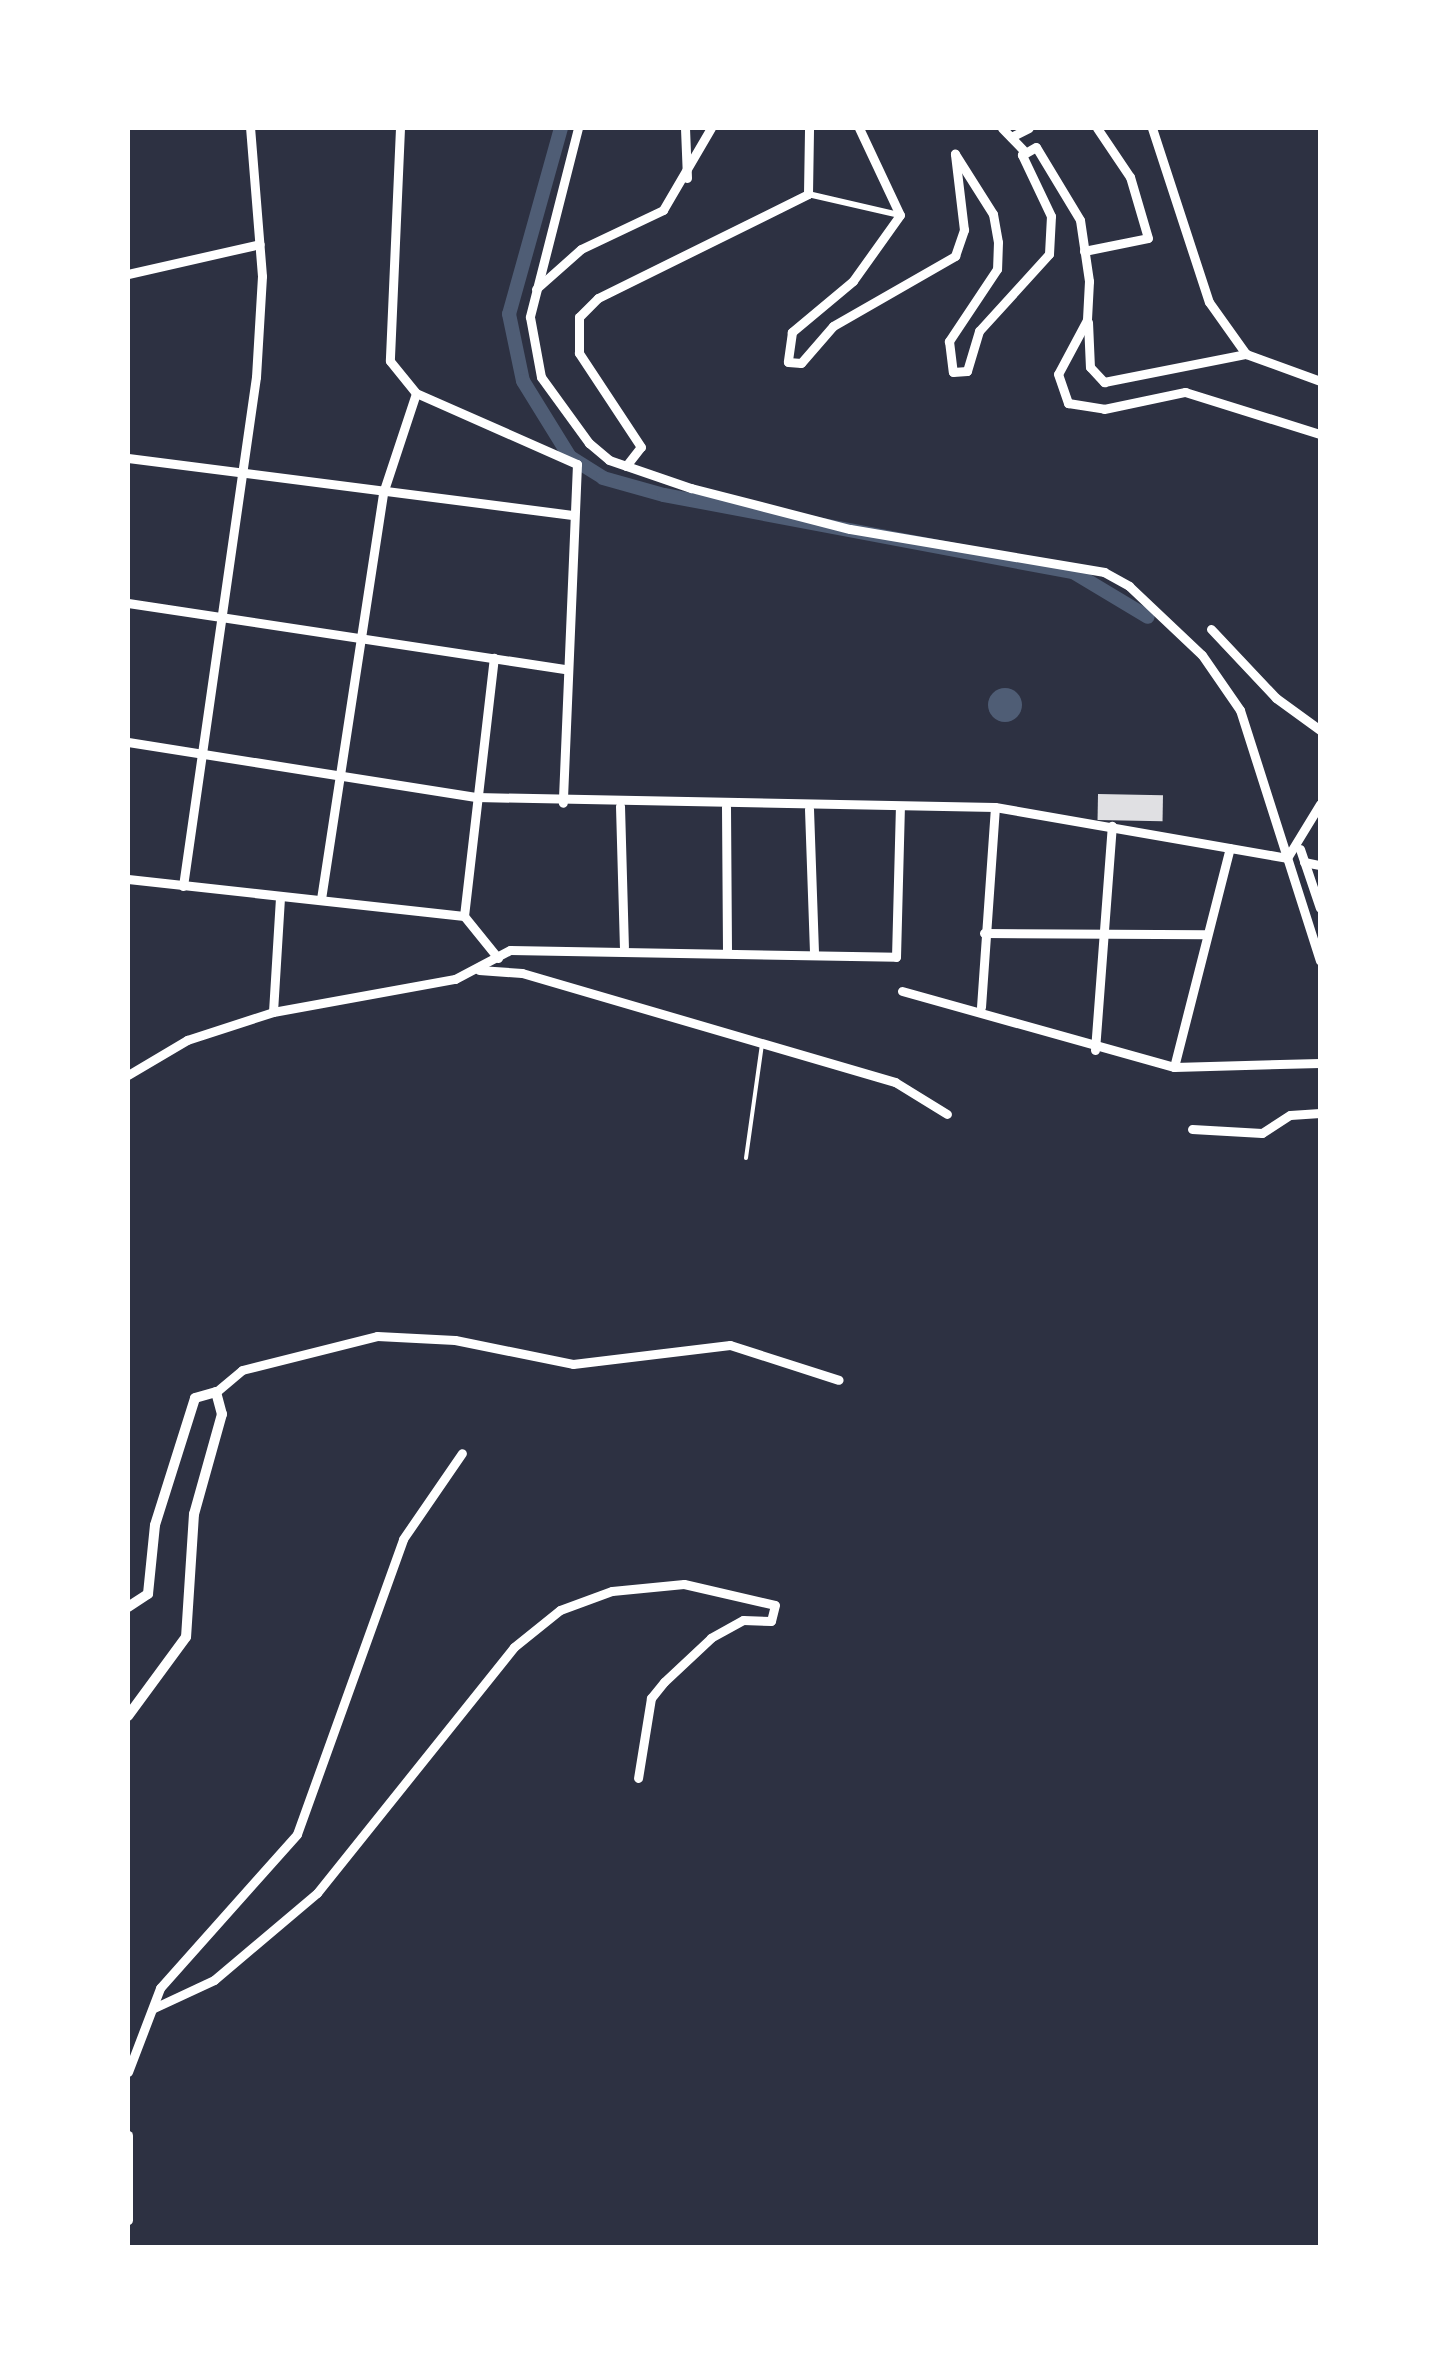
<!DOCTYPE html>
<html>
<head>
<meta charset="utf-8">
<style>
  body { margin:0 }
  #map { position:relative; width:1448px; height:2375px; overflow:hidden; background:#2d3142; font-family:"Space Grotesk",sans-serif }
  div>[style] { position:absolute }
  .water>* { inset:0; background:#4f5d75 }
  .round { border-radius:50% }
  .canal>* { height:14px; margin:-7px; padding:0 7px; transform-origin:7px; border-radius:7px; background:#4f5d75 }
  .building>* { inset:0; background:#e0e0e3; transform-origin:0 0 }
  .service>* { height:4px; margin:-2px; padding:0 2px; transform-origin:2px; border-radius:2px; background:#fff }
  .pedestrian>* { height:6px; margin:-3px; padding:0 3px; transform-origin:3px; border-radius:3px; background:#fff }
  .minor>* { height:9px; margin:-4.5px; padding:0 4.5px; transform-origin:4.5px; border-radius:4.5px; background:#fff }
  .tertiary>* { height:10px; margin:-5px; padding:0 5px; transform-origin:5px; border-radius:5px; background:#fff }
  span { translate:-50% -50%; white-space:nowrap; text-align:center; line-height:1.15; -webkit-text-stroke:10px #fff; paint-order:stroke }
  .frame { position:absolute; inset:0; border:130px solid #fff; pointer-events:none }
</style>
</head>
<body>
<div id="map">
  <div class="water">
    <div class="round" style="left:988px;top:688px;width:34px;height:34px"></div>
  </div>
  <div class="canal">
    <div style="left:561px;top:128px;width:193px;rotate:105.6deg"></div>
    <div style="left:509px;top:314px;width:68px;rotate:78.2deg"></div>
    <div style="left:523px;top:381px;width:89px;rotate:58.3deg"></div>
    <div style="left:570px;top:457px;width:39px;rotate:32deg"></div>
    <div style="left:603px;top:478px;width:63px;rotate:15.6deg"></div>
    <div style="left:664px;top:495px;width:416px;rotate:10.7deg"></div>
    <div style="left:1073px;top:572px;width:87px;rotate:31deg"></div>
  </div>
  <div class="building">
    <div style="left:1098px;top:794px;width:65px;height:26px;rotate:1deg"></div>
  </div>
  <div class="service">
    <div style="left:746px;top:1158px;width:115px;rotate:-82deg"></div>
  </div>
  <div class="pedestrian">
    <div style="left:808px;top:194px;width:93px;rotate:13deg"></div>
  </div>
  <div class="minor">
    <div style="left:400px;top:128px;width:233px;rotate:92.5deg"></div>
    <div style="left:390px;top:361px;width:41px;rotate:50.9deg"></div>
    <div style="left:416px;top:393px;width:176px;rotate:23.8deg"></div>
    <div style="left:577px;top:464px;width:339px;rotate:92.4deg"></div>
    <div style="left:578px;top:128px;width:195px;rotate:104.3deg"></div>
    <div style="left:530px;top:317px;width:61px;rotate:79.6deg"></div>
    <div style="left:541px;top:377px;width:82px;rotate:54deg"></div>
    <div style="left:589px;top:443px;width:26px;rotate:40deg"></div>
    <div style="left:609px;top:460px;width:87px;rotate:18.9deg"></div>
    <div style="left:691px;top:488px;width:164px;rotate:14.5deg"></div>
    <div style="left:850px;top:529px;width:258px;rotate:9.6deg"></div>
    <div style="left:1104px;top:572px;width:29px;rotate:29deg"></div>
    <div style="left:1129px;top:586px;width:100px;rotate:43.4deg"></div>
    <div style="left:1202px;top:655px;width:67px;rotate:55.4deg"></div>
    <div style="left:1240px;top:710px;width:263px;rotate:72.3deg"></div>
    <div style="left:685px;top:128px;width:50px;rotate:87.7deg"></div>
    <div style="left:859px;top:128px;width:96px;rotate:64.8deg"></div>
    <div style="left:900px;top:215px;width:81px;rotate:125.5deg"></div>
    <div style="left:853px;top:281px;width:80px;rotate:140.1deg"></div>
    <div style="left:792px;top:332px;width:30px;rotate:98deg"></div>
    <div style="left:788px;top:362px;width:13px;rotate:4deg"></div>
    <div style="left:801px;top:363px;width:49px;rotate:-49.1deg"></div>
    <div style="left:833px;top:326px;width:141px;rotate:-29.8deg"></div>
    <div style="left:955px;top:256px;width:28px;rotate:-71deg"></div>
    <div style="left:964px;top:230px;width:77px;rotate:-96.8deg"></div>
    <div style="left:955px;top:154px;width:71px;rotate:57.7deg"></div>
    <div style="left:993px;top:214px;width:28px;rotate:80deg"></div>
    <div style="left:998px;top:242px;width:27px;rotate:92deg"></div>
    <div style="left:997px;top:269px;width:87px;rotate:123.7deg"></div>
    <div style="left:949px;top:341px;width:31px;rotate:83deg"></div>
    <div style="left:953px;top:372px;width:14px;rotate:-4deg"></div>
    <div style="left:967px;top:371px;width:42px;rotate:-73.3deg"></div>
    <div style="left:979px;top:331px;width:104px;rotate:-47.7deg"></div>
    <div style="left:1049px;top:254px;width:38px;rotate:-87deg"></div>
    <div style="left:1051px;top:216px;width:68px;rotate:-115.4deg"></div>
    <div style="left:1022px;top:155px;width:16px;rotate:-30deg"></div>
    <div style="left:1036px;top:147px;width:85px;rotate:58.9deg"></div>
    <div style="left:1080px;top:220px;width:62px;rotate:81.6deg"></div>
    <div style="left:1089px;top:281px;width:39px;rotate:93deg"></div>
    <div style="left:1087px;top:320px;width:61px;rotate:118.2deg"></div>
    <div style="left:1058px;top:374px;width:31px;rotate:71deg"></div>
    <div style="left:1068px;top:403px;width:36px;rotate:9deg"></div>
    <div style="left:1104px;top:409px;width:83px;rotate:-11.9deg"></div>
    <div style="left:1185px;top:392px;width:141px;rotate:17.3deg"></div>
    <div style="left:1002px;top:128px;width:30px;rotate:46deg"></div>
    <div style="left:1152px;top:128px;width:183px;rotate:71.9deg"></div>
    <div style="left:1209px;top:302px;width:64px;rotate:54.6deg"></div>
    <div style="left:1011px;top:137px;width:20px;rotate:-27deg"></div>
    <div style="left:1084px;top:251px;width:65px;rotate:-11.5deg"></div>
    <div style="left:1148px;top:238px;width:64px;rotate:-106.4deg"></div>
    <div style="left:1130px;top:177px;width:59px;rotate:-124deg"></div>
    <div style="left:128px;top:274px;width:135px;rotate:-12.8deg"></div>
    <div style="left:536px;top:289px;width:60px;rotate:-41.6deg"></div>
    <div style="left:581px;top:249px;width:91px;rotate:-25.4deg"></div>
    <div style="left:663px;top:210px;width:95px;rotate:-59.7deg"></div>
    <div style="left:1088px;top:322px;width:45px;rotate:87.5deg"></div>
    <div style="left:1090px;top:367px;width:21px;rotate:47deg"></div>
    <div style="left:1104px;top:382px;width:145px;rotate:-11.2deg"></div>
    <div style="left:1246px;top:354px;width:79px;rotate:20deg"></div>
    <div style="left:128px;top:458px;width:448px;rotate:7.3deg"></div>
    <div style="left:626px;top:466px;width:24px;rotate:-52deg"></div>
    <div style="left:641px;top:447px;width:113px;rotate:-123.4deg"></div>
    <div style="left:579px;top:353px;width:36px;rotate:-90deg"></div>
    <div style="left:579px;top:317px;width:27px;rotate:-45deg"></div>
    <div style="left:598px;top:298px;width:234px;rotate:-26.3deg"></div>
    <div style="left:808px;top:194px;width:66px;rotate:-89.1deg"></div>
    <div style="left:128px;top:603px;width:443px;rotate:8.6deg"></div>
    <div style="left:1211px;top:629px;width:95px;rotate:46.7deg"></div>
    <div style="left:1276px;top:698px;width:54px;rotate:36deg"></div>
    <div style="left:128px;top:742px;width:352px;rotate:9deg"></div>
    <div style="left:476px;top:797px;width:519px;rotate:1.1deg"></div>
    <div style="left:995px;top:807px;width:296px;rotate:9.9deg"></div>
    <div style="left:620px;top:806px;width:141px;rotate:88.4deg"></div>
    <div style="left:726px;top:807px;width:144px;rotate:89.6deg"></div>
    <div style="left:809px;top:809px;width:146px;rotate:88deg"></div>
    <div style="left:1300px;top:849px;width:62px;rotate:71.3deg"></div>
    <div style="left:1287px;top:858px;width:63px;rotate:-58.6deg"></div>
    <div style="left:1304px;top:862px;width:16px;rotate:11deg"></div>
    <div style="left:128px;top:879px;width:338px;rotate:6.3deg"></div>
    <div style="left:183px;top:886px;width:514px;rotate:-81.84deg"></div>
    <div style="left:256px;top:377px;width:101px;rotate:-86.6deg"></div>
    <div style="left:262px;top:276px;width:148px;rotate:-94.6deg"></div>
    <div style="left:321px;top:899px;width:411px;rotate:-81.3deg"></div>
    <div style="left:383px;top:493px;width:105px;rotate:-71.7deg"></div>
    <div style="left:464px;top:916px;width:260px;rotate:-83.4deg"></div>
    <div style="left:464px;top:916px;width:54px;rotate:51deg"></div>
    <div style="left:984px;top:933px;width:221px;rotate:0.3deg"></div>
    <div style="left:479px;top:970px;width:43px;rotate:4deg"></div>
    <div style="left:522px;top:973px;width:389px;rotate:16.3deg"></div>
    <div style="left:895px;top:1082px;width:61px;rotate:31.6deg"></div>
    <div style="left:902px;top:991px;width:282px;rotate:15.6deg"></div>
    <div style="left:1174px;top:1067px;width:146px;rotate:-1.6deg"></div>
    <div style="left:981px;top:1007px;width:200px;rotate:-86deg"></div>
    <div style="left:273px;top:1012px;width:116px;rotate:-86.5deg"></div>
    <div style="left:1095px;top:1050px;width:225px;rotate:-85.7deg"></div>
    <div style="left:1174px;top:1067px;width:226px;rotate:-75.7deg"></div>
    <div style="left:128px;top:1075px;width:69px;rotate:-30.7deg"></div>
    <div style="left:187px;top:1040px;width:90px;rotate:-18deg"></div>
    <div style="left:273px;top:1012px;width:185px;rotate:-10.3deg"></div>
    <div style="left:455px;top:979px;width:62px;rotate:-27.8deg"></div>
    <div style="left:510px;top:950px;width:386px;rotate:1deg"></div>
    <div style="left:896px;top:957px;width:151px;rotate:-88.5deg"></div>
    <div style="left:1192px;top:1129px;width:70px;rotate:3.3deg"></div>
    <div style="left:1262px;top:1133px;width:33px;rotate:-33deg"></div>
    <div style="left:1290px;top:1115px;width:30px;rotate:-4deg"></div>
    <div style="left:216px;top:1392px;width:34px;rotate:-40deg"></div>
    <div style="left:242px;top:1370px;width:139px;rotate:-14.1deg"></div>
    <div style="left:377px;top:1336px;width:78px;rotate:2.9deg"></div>
    <div style="left:455px;top:1340px;width:120px;rotate:11.5deg"></div>
    <div style="left:573px;top:1364px;width:158px;rotate:-6.9deg"></div>
    <div style="left:730px;top:1345px;width:114px;rotate:17.8deg"></div>
    <div style="left:154px;top:2008px;width:66px;rotate:-25deg"></div>
    <div style="left:214px;top:1980px;width:135px;rotate:-40.2deg"></div>
    <div style="left:317px;top:1893px;width:315px;rotate:-51.3deg"></div>
    <div style="left:514px;top:1647px;width:59px;rotate:-38.8deg"></div>
    <div style="left:560px;top:1610px;width:55px;rotate:-20.1deg"></div>
    <div style="left:612px;top:1591px;width:72px;rotate:-5.6deg"></div>
    <div style="left:684px;top:1584px;width:93px;rotate:13deg"></div>
    <div style="left:775px;top:1605px;width:16px;rotate:104deg"></div>
    <div style="left:771px;top:1621px;width:28px;rotate:-178deg"></div>
    <div style="left:743px;top:1620px;width:37px;rotate:151deg"></div>
    <div style="left:711px;top:1638px;width:64px;rotate:136.9deg"></div>
    <div style="left:664px;top:1682px;width:21px;rotate:129deg"></div>
    <div style="left:651px;top:1698px;width:81px;rotate:99.2deg"></div>
    <div style="left:128px;top:2072px;width:90px;rotate:-69.1deg"></div>
    <div style="left:160px;top:1988px;width:206px;rotate:-48.3deg"></div>
    <div style="left:297px;top:1834px;width:313px;rotate:-70.2deg"></div>
    <div style="left:403px;top:1539px;width:104px;rotate:-55.5deg"></div>
    <div style="left:128px;top:2135px;width:85px;rotate:90deg"></div>
  </div>
  <div class="tertiary">
    <div style="left:128px;top:1607px;width:24px;rotate:-33deg"></div>
    <div style="left:148px;top:1594px;width:69px;rotate:-84.2deg"></div>
    <div style="left:155px;top:1525px;width:133px;rotate:-72.5deg"></div>
    <div style="left:195px;top:1398px;width:22px;rotate:-16deg"></div>
    <div style="left:216px;top:1392px;width:23px;rotate:75deg"></div>
    <div style="left:222px;top:1414px;width:104px;rotate:105.6deg"></div>
    <div style="left:194px;top:1514px;width:123px;rotate:93.7deg"></div>
    <div style="left:186px;top:1637px;width:98px;rotate:126.3deg"></div>
  </div>
  <div class="frame"></div>
</div>
</body>
</html>
